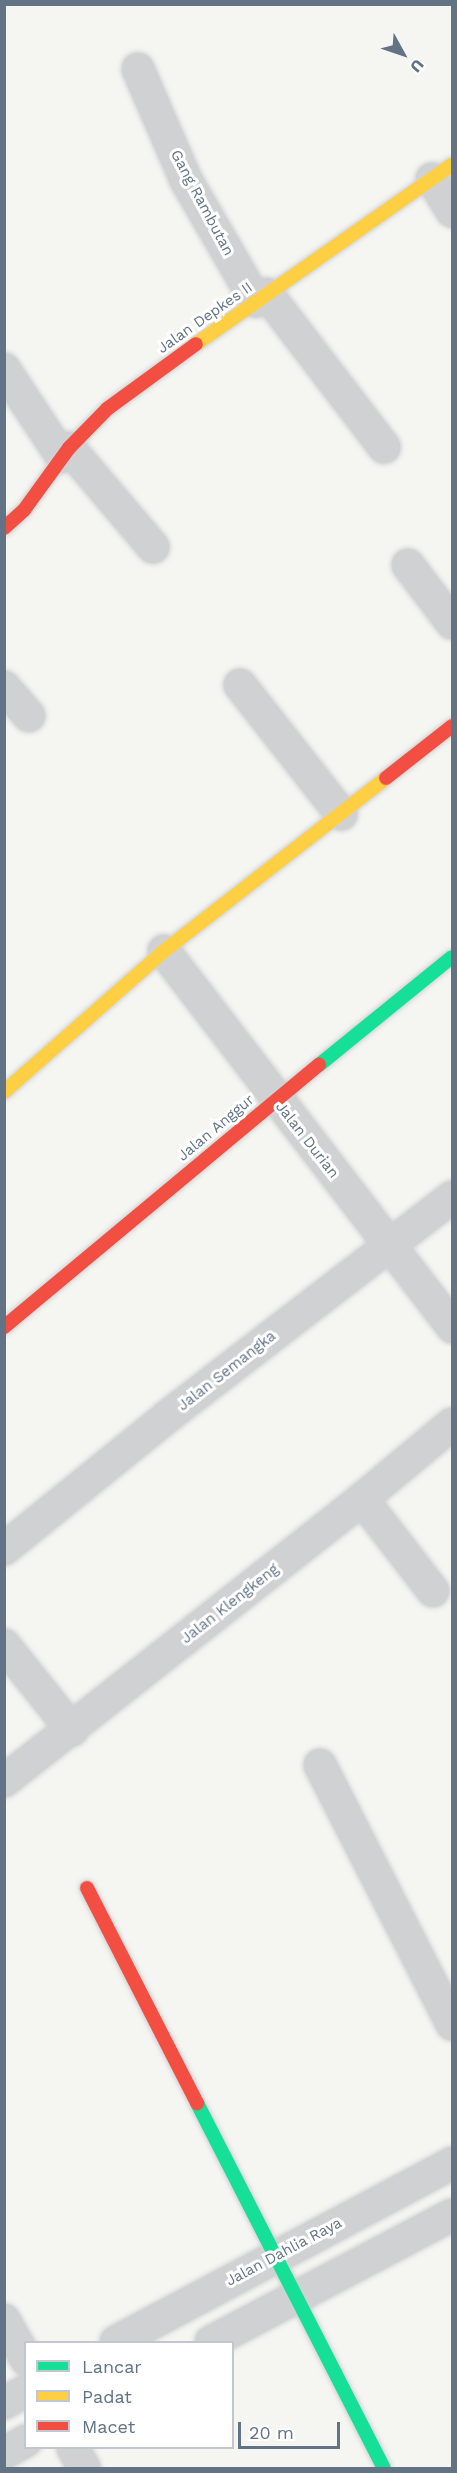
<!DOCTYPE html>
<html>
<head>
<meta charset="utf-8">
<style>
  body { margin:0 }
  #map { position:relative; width:457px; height:2473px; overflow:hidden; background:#f5f5f2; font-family:"Work Sans",sans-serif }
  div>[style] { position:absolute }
  .roads { filter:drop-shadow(0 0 2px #d0d2d2) drop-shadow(0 0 2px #d0d2d2) }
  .street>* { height:32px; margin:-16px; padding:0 16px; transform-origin:16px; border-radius:16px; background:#d0d1d2 }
  .fast>* { height:14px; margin:-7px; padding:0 7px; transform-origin:7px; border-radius:7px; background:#16e098 }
  .slow>* { height:14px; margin:-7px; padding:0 7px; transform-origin:7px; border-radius:7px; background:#ffcf43 }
  .jam>* { height:14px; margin:-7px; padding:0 7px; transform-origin:7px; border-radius:7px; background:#f24e42 }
  span { translate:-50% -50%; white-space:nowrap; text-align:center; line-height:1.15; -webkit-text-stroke:6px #fff; paint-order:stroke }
  .street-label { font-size:15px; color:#627385 }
  .frame { position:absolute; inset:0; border:6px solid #627385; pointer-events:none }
  .legend { position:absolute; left:24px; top:2341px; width:210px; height:108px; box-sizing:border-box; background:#fff; border:2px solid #c0c7ce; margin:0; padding:8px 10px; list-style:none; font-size:18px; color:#627385 }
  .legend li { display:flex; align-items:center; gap:12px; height:30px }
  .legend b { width:30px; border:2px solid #c0c7ce }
  .north { position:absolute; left:373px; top:24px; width:60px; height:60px; -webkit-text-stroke:4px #fff; paint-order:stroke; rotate:130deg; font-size:16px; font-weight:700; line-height:24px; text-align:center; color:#627385 }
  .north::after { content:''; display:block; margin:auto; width:21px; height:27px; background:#627385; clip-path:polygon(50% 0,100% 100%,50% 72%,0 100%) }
  .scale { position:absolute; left:238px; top:2422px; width:102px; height:27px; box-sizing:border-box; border:3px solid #627385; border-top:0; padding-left:8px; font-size:18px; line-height:21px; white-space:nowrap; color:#627385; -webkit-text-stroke:4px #fff; paint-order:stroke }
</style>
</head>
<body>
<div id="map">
  <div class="roads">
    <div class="street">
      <div style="left:138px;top:69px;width:121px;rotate:66.6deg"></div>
      <div style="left:186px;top:180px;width:140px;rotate:60deg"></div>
      <div style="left:432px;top:179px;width:38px;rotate:58deg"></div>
      <div style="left:267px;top:294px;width:193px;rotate:52.6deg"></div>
      <div style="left:4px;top:369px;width:105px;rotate:56.6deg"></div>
      <div style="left:69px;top:448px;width:130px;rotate:49.7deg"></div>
      <div style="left:408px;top:565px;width:73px;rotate:52.8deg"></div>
      <div style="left:240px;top:685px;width:164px;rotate:51.9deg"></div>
      <div style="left:4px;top:687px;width:38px;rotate:49deg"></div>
      <div style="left:164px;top:951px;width:474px;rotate:52.5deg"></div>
      <div style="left:362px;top:1499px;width:116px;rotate:52.3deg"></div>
      <div style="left:4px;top:1549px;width:211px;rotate:-39deg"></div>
      <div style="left:168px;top:1416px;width:359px;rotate:-37.6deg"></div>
      <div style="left:4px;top:1645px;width:109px;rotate:51.3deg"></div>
      <div style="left:320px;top:1765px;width:291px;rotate:63deg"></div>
      <div style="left:4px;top:1781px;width:456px;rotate:-38.2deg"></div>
      <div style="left:362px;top:1499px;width:117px;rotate:-39.8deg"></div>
      <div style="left:4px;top:2320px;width:45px;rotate:60.6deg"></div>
      <div style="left:116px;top:2342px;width:381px;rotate:-28deg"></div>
      <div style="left:211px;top:2342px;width:272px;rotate:-27.8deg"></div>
      <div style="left:4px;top:2403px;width:25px;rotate:-29deg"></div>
      <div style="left:73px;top:2448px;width:23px;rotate:61deg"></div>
      <div style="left:4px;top:2453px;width:25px;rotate:-29deg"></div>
    </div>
    <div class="fast">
      <div style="left:319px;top:1065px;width:171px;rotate:-39.1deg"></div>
      <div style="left:197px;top:2103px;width:410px;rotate:62.9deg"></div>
    </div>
    <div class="slow">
      <div style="left:196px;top:344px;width:312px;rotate:-35deg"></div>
      <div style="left:4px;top:1092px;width:213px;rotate:-41.4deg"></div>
      <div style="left:164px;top:951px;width:281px;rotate:-37.9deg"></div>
    </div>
    <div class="jam">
      <div style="left:4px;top:528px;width:27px;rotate:-42deg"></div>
      <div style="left:24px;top:510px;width:77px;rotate:-54deg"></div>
      <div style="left:69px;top:448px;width:54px;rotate:-45.7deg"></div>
      <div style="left:107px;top:409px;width:110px;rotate:-36.1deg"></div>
      <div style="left:386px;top:778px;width:84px;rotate:-38.2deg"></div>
      <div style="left:4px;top:1327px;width:410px;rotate:-39.8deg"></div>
      <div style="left:87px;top:1888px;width:242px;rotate:62.9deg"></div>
    </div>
  </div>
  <div class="street-label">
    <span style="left:202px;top:203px;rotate:62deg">Gang Rambutan</span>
    <span style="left:205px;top:318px;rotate:-35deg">Jalan Depkes II</span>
    <span style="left:216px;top:1128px;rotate:-40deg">Jalan Anggur</span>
    <span style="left:307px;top:1140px;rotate:52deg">Jalan Durian</span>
    <span style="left:227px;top:1371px;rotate:-38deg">Jalan Semangka</span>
    <span style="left:230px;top:1604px;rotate:-38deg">Jalan Klengkeng</span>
    <span style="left:284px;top:2252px;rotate:-28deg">Jalan Dahlia Raya</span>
  </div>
  <div class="frame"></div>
  <ul class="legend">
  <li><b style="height:8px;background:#16e098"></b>Lancar</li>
  <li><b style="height:8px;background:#ffcf43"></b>Padat</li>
  <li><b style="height:8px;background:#f24e42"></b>Macet</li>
  </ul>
  <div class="north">U</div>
  <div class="scale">20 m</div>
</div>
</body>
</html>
